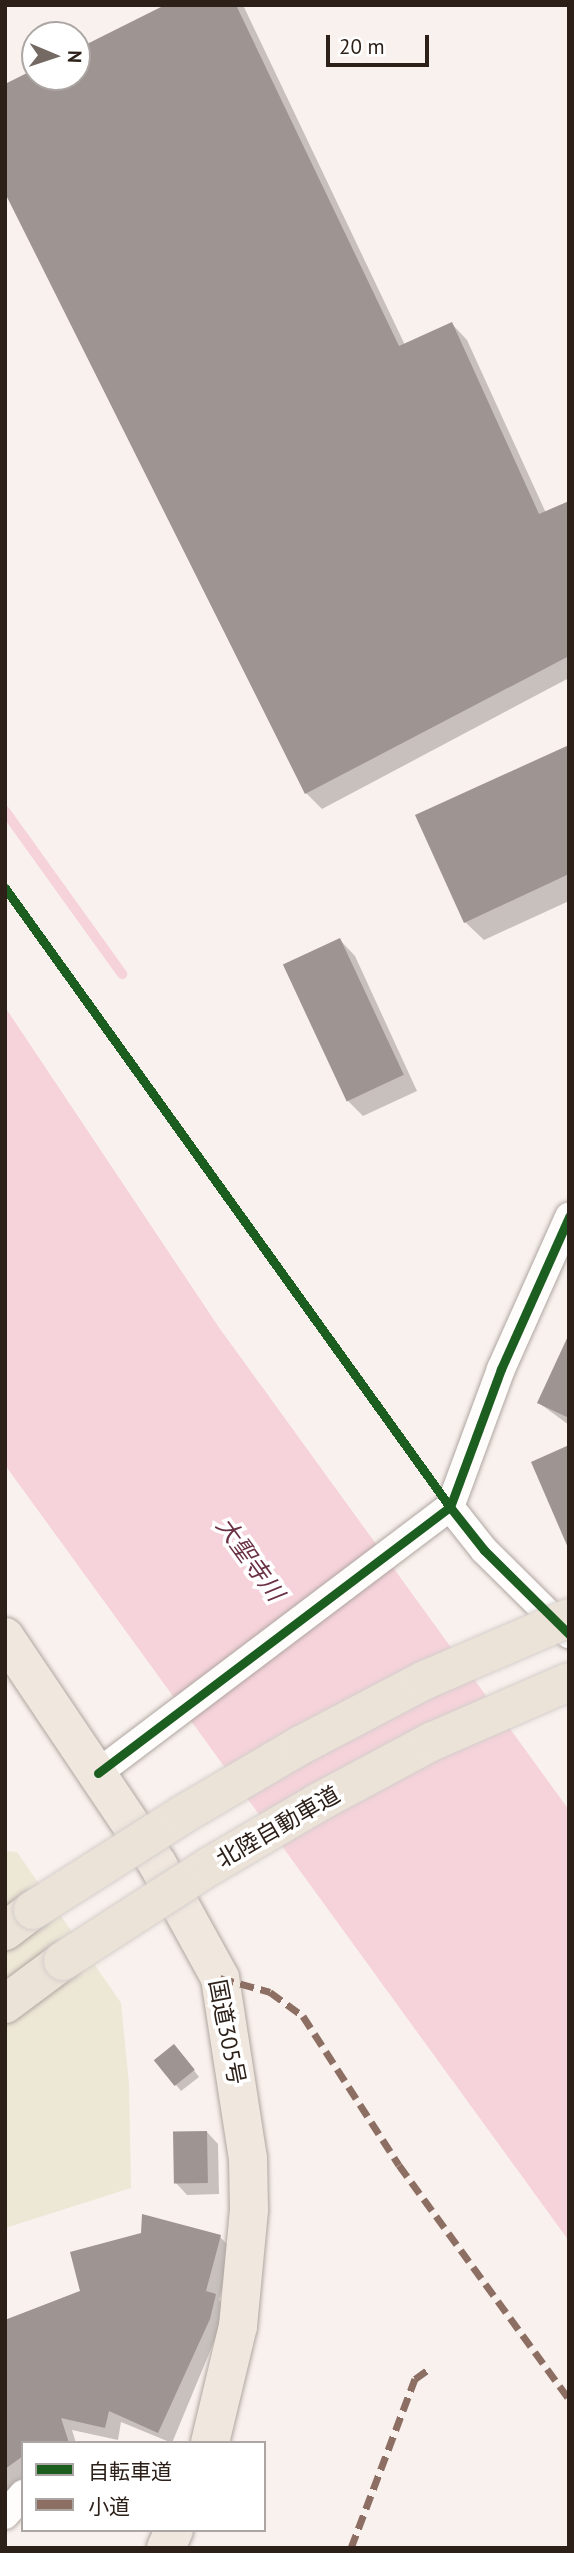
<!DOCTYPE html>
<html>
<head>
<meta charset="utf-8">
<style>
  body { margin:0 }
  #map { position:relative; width:574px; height:2553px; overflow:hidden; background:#f9f1ed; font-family:"PT Sans","Noto Sans JP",sans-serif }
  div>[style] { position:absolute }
  .green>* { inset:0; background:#ede7d6 }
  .water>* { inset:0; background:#f6d3da }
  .shadow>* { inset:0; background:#0003 }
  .stream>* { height:10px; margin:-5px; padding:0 5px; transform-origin:5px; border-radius:5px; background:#f6d3da }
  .building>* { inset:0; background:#9e9492; transform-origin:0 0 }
  .roads { filter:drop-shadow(0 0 2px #afa6a1) drop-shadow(0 0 2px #afa6a1) }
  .minor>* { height:28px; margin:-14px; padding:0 14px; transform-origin:14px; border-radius:14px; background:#fefdfc }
  .trunk>* { height:38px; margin:-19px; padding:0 19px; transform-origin:19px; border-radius:19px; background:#f0e8df }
  .motorway>* { height:38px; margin:-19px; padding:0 19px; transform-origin:19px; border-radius:19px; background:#ece3d8 }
  .bridges { filter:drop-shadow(0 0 2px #d3cecb) drop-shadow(0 0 2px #d3cecb) }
  .motorway-bridge>* { height:38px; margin:-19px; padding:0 19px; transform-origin:19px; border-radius:19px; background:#ece3d8 }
  .quiet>* { height:7px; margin-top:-3.5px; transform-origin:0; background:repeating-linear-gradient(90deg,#8d6e63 0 14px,transparent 0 21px) }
  .cycleway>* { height:9px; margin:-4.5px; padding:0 4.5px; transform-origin:4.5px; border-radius:4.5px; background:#1b5e20 }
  span { translate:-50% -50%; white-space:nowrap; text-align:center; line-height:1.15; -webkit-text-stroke:7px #fff; paint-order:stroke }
  .street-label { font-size:23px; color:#2d2019 }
  .water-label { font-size:24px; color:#6a3144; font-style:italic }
  .frame { position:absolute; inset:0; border:7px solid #2d2019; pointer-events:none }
  .legend { position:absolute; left:21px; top:2441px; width:245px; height:91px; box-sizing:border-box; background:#fff; border:2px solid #aba6a3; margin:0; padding:9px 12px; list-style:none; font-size:21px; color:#2d2019 }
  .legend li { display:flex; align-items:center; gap:14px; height:35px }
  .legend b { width:35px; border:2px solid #aba6a3 }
  .north { position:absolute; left:21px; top:21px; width:70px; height:70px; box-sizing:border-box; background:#fff; border:2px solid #aba6a3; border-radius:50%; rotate:92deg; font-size:19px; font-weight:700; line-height:28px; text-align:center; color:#2d2019 }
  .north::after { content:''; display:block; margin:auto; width:24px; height:32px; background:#746963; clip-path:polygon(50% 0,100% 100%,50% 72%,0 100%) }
  .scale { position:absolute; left:326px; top:35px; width:103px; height:32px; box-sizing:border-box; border:4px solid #2d2019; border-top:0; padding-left:9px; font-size:21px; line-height:24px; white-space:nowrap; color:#2d2019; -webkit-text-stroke:5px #fff; paint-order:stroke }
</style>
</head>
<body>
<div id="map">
  <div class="green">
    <div style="clip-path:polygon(5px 1851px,17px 1852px,121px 2003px,129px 2084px,131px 2188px,5px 2228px)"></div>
  </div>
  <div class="water">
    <div style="clip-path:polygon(5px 1007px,220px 1329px,569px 1810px,569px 2241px,5px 1465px)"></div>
  </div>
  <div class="shadow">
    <div style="clip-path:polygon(169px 5px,243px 5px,405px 345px,452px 324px,467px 340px,546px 513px,569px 503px,569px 678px,322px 809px,306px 793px,5px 189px,35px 71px,35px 77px,77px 77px,77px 50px)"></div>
    <div style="clip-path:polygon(569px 747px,569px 901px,484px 940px,465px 922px)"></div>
    <div style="clip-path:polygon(340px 940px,355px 956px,417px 1091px,363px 1116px,347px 1100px)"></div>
    <div style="clip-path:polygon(569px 1338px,569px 1425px,539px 1403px)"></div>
    <div style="clip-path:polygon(180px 2052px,199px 2077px,181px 2091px,156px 2060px)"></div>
    <div style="clip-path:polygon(207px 2132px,218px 2144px,219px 2194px,187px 2195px,176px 2183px)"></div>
    <div style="clip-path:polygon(220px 2237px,233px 2250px,219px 2300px,228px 2308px,172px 2443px,121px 2422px,118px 2440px,72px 2430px,76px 2443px,23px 2443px,23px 2486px,5px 2507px,5px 2320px)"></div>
  </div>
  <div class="stream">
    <div style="left:5px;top:811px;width:201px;rotate:54.3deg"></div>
  </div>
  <div class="building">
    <div style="clip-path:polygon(165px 5px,236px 5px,399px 346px,452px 322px,539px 514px,569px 501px,569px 656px,305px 794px,5px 193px,5px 84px,35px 69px,35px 77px,77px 77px,77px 49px)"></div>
    <div style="clip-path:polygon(569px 745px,569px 874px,464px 923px,415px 815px)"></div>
    <div style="left:340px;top:938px;width:151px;height:63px;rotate:65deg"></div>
    <div style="clip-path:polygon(569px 1334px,569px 1418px,537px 1403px)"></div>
    <div style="clip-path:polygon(569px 1445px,569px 1550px,531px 1462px)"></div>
    <div style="left:174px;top:2044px;width:33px;height:26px;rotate:51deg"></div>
    <div style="left:207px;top:2131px;width:52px;height:34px;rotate:89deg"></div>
    <div style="clip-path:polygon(142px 2214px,221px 2235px,206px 2291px,216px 2294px,210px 2319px,158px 2433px,109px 2411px,105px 2428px,61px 2418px,69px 2443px,23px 2443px,23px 2456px,5px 2469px,5px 2320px,80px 2291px,70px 2252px,141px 2233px)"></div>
  </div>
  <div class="roads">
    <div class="minor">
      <div style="left:450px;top:1507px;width:55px;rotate:51.7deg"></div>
      <div style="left:484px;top:1550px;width:120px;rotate:44.7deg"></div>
      <div style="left:98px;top:1773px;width:441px;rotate:-37.1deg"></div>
      <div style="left:450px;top:1507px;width:147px;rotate:-69.7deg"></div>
      <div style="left:501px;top:1369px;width:167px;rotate:-65.9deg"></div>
      <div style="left:5px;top:2515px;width:28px;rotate:-49deg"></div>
    </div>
    <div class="trunk">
      <div style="left:5px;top:1637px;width:275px;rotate:56.1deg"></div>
      <div style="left:158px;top:1865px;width:129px;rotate:61.2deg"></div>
      <div style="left:220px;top:1978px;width:182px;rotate:81.2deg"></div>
      <div style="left:248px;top:2158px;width:52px;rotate:88.9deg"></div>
      <div style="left:249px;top:2210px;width:117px;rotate:95.4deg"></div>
      <div style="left:238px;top:2326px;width:120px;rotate:103.5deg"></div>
      <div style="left:166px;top:2548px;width:20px;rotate:-66deg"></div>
    </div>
    <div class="motorway">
      <div style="left:5px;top:1931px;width:35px;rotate:-37deg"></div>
      <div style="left:5px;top:2004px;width:72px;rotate:-36.6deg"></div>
    </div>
  </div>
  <div class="bridges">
    <div class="motorway-bridge">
      <div style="left:33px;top:1910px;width:177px;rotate:-32.5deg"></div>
      <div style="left:182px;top:1815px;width:138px;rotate:-30.5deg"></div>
      <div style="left:301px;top:1745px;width:140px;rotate:-27.7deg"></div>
      <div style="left:425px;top:1680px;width:157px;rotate:-23.3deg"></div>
      <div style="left:63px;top:1961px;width:175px;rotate:-32.9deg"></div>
      <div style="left:210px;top:1866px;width:126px;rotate:-30.4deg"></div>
      <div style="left:319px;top:1802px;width:129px;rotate:-28.2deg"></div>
      <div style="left:433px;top:1741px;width:148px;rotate:-23.5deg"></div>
    </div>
  </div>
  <div class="quiet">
    <div style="left:220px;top:1978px;width:52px;rotate:15.6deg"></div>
    <div style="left:270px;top:1992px;width:41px;rotate:36deg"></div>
    <div style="left:303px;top:2016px;width:177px;rotate:57.2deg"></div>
    <div style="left:399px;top:2165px;width:289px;rotate:54deg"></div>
    <div style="left:351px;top:2548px;width:181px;rotate:-69.3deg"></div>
    <div style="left:415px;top:2379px;width:19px;rotate:-36deg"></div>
  </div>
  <div class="cycleway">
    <div style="left:5px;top:888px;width:762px;rotate:54.29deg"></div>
    <div style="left:450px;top:1507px;width:55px;rotate:51.7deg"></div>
    <div style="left:484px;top:1550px;width:120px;rotate:44.7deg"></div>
    <div style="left:98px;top:1773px;width:441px;rotate:-37.1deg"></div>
    <div style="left:450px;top:1507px;width:147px;rotate:-69.7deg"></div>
    <div style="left:501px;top:1369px;width:167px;rotate:-65.9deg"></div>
  </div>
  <div class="street-label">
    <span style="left:278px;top:1827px;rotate:-30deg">北陸自動車道</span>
    <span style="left:227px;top:2032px;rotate:79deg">国道305号</span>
  </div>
  <div class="water-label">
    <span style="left:250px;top:1559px;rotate:54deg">大聖寺川</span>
  </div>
  <div class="frame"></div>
  <ul class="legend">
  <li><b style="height:9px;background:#1b5e20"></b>自転車道</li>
  <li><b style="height:9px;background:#8d6e63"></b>小道</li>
  </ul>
  <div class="north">N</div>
  <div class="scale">20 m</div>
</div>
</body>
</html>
